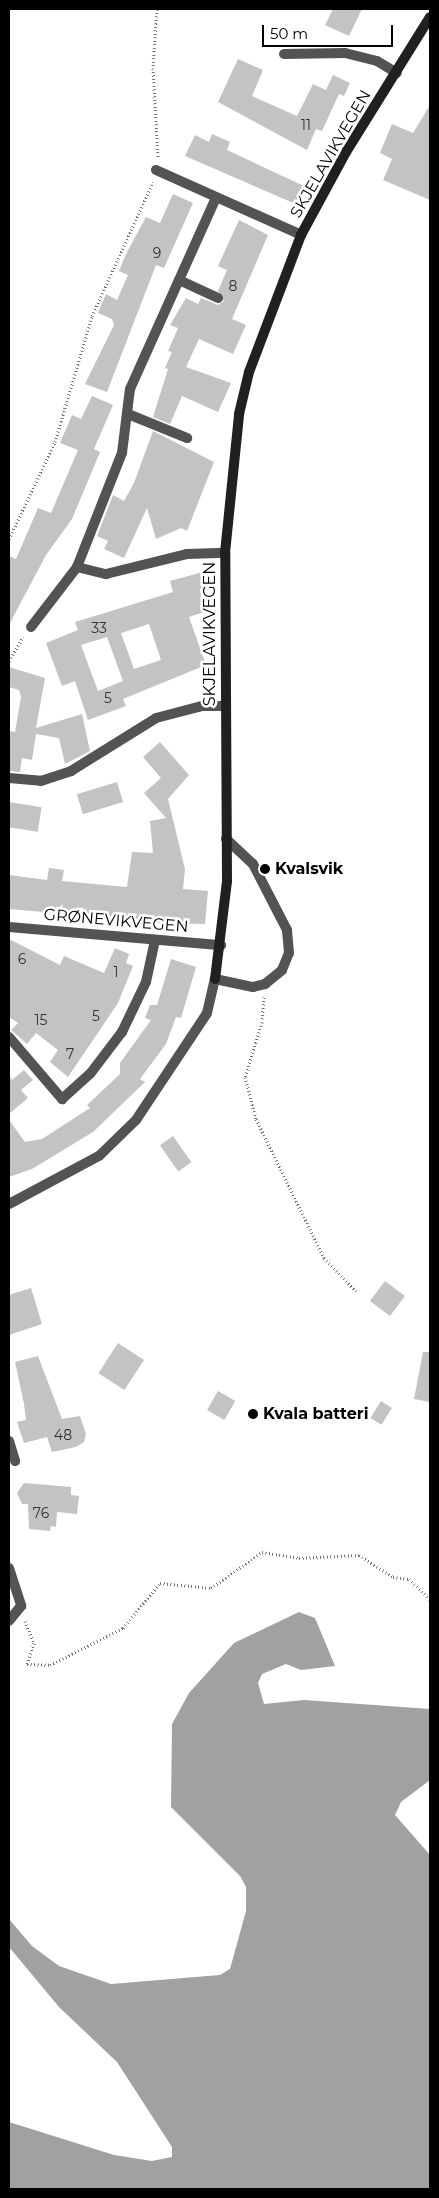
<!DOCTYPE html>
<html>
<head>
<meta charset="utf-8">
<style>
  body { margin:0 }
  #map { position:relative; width:439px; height:2198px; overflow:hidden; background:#fff; font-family:Montserrat,sans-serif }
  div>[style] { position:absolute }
  .water>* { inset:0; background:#a1a1a1 }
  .building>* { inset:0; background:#c3c3c3; transform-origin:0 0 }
  .path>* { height:3px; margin-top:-1.5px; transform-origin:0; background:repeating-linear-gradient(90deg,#757575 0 1px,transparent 0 3.5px) }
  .lane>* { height:10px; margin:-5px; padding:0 5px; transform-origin:5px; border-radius:5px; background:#535353 }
  .street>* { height:10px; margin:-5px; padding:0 5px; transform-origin:5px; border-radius:5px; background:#535353 }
  .secondary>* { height:10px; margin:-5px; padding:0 5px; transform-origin:5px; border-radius:5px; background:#202020 }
  .dots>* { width:14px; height:14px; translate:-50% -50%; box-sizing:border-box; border:2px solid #fff; border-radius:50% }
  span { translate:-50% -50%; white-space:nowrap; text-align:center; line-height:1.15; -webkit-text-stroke:5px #fff; paint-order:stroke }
  .number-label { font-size:14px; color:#313131 }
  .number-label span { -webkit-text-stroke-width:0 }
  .street-label { font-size:16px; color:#000 }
  .poi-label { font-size:16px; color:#000; font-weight:700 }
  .left { translate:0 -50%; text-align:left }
  .frame { position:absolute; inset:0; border:10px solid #000; pointer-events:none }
  .scale { position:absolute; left:262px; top:25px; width:131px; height:22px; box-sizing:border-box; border:2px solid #000; border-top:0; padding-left:6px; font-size:15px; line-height:18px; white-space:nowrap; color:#000; -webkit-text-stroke:4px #fff; paint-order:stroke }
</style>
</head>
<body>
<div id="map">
  <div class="water">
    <div style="clip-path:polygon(299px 1612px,315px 1618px,335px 1666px,301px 1670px,286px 1664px,262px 1674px,258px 1683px,264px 1704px,304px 1700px,430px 1709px,430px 1780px,401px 1802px,395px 1815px,430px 1855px,430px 2189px,9px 2189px,9px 2122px,114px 2155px,152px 2161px,172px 2157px,172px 2147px,117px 2062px,59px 2007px,9px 1947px,9px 1919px,32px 1946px,59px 1966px,111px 1984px,220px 1975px,230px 1969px,246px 1911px,246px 1887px,240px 1876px,171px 1807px,172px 1724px,189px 1693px,234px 1643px)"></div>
  </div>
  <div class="building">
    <div style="clip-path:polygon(333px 9px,362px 9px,349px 36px,325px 25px)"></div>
    <div style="clip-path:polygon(238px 59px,263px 70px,252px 96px,297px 116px,313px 84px,326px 90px,333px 75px,350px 83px,344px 96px,339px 94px,322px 131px,316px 129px,307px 150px,218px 102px)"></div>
    <div style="clip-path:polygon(430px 105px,430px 200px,383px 180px,392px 159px,380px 153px,392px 124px,413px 133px)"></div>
    <div style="clip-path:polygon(212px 134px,230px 142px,227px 150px,306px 187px,298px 205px,185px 156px,195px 135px,209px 142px)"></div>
    <div style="clip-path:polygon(173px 194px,193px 203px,164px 268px,156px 265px,107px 392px,85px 384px,114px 325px,112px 319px,98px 313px,106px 294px,117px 300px,128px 275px,119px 271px,125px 256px,146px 217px,160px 223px)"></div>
    <div style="clip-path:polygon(239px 220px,268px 235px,232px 319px,246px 325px,233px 354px,199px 339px,186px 367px,231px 383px,218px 412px,182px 396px,170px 424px,153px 417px,168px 369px,165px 368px,172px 352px,168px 351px,178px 328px,170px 325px,186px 298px,198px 304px,201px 298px,218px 305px,224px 301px,218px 291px,227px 270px,218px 266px)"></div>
    <div style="clip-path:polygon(92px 396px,113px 405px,94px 449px,100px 452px,72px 519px,46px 555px,9px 625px,9px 556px,16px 559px,38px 508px,51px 513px,78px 450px,60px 443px,72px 415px,81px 419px)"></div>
    <div style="clip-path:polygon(153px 431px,214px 462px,187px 531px,181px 528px,156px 539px,147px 508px,124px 558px,104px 549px,108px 541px,97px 536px,113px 495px,124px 501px,134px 483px)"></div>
    <div style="clip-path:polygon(evenodd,203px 572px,207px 587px,200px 589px,204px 612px,189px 617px,206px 665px,123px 699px,126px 706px,88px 720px,75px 681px,62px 686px,46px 643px,78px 630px,75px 622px,173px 592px,170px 581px,203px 572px,149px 624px,161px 660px,134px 669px,121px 633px,149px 624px,203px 572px,107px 637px,123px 681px,98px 691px,81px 645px,107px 637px)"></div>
    <div style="clip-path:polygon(9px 667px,45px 678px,36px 728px,82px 714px,90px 751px,65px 764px,59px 738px,36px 734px,32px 760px,22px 758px,20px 772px,9px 771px,9px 731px,15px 732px,21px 697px,19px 690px,9px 687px)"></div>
    <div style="clip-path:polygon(160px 742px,189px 775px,168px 799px,185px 869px,183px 889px,208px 891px,205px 924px,150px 923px,150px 927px,134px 925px,134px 920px,9px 909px,9px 875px,47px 880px,49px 868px,64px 870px,62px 881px,127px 887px,132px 852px,153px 853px,150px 821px,166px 818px,144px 793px,161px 778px,143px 757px)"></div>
    <div style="left:117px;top:782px;width:21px;height:42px;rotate:73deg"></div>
    <div style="left:9px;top:802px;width:33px;height:25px;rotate:9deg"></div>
    <div style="clip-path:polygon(9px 939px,60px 965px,64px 956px,104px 973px,115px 948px,129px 954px,126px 963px,133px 966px,118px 1003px,68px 1077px,50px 1062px,58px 1050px,36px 1033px,27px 1044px,11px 1030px,18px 1023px,9px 1017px)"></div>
    <div style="clip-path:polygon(171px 959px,196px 967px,181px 1018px,176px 1017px,166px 1044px,140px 1079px,145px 1082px,93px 1132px,32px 1169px,9px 1177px,9px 1120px,25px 1142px,42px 1139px,90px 1108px,87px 1105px,120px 1074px,120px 1063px,151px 1020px,145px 1018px,150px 1005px,157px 1005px)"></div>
    <div style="clip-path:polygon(24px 1070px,33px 1080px,21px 1090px,28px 1098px,9px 1114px,9px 1075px,12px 1080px)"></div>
    <div style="left:173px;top:1136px;width:32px;height:16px;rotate:55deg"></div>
    <div style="left:385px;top:1281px;width:25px;height:25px;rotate:37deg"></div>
    <div style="clip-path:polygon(31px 1288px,42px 1324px,9px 1335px,9px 1295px)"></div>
    <div style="left:118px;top:1343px;width:31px;height:36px;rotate:33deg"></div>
    <div style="clip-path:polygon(423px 1352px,430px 1352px,430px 1402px,414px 1399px)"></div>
    <div style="clip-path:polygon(38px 1356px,62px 1419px,80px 1416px,86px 1434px,84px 1442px,76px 1447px,52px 1452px,47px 1437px,24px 1443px,17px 1422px,26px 1420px,24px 1404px,15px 1362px)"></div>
    <div style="left:218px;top:1391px;width:20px;height:22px;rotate:30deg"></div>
    <div style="left:381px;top:1401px;width:13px;height:20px;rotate:32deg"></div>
    <div style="clip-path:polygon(24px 1483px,71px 1487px,71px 1495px,79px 1496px,77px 1514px,57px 1512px,56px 1527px,51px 1526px,50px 1531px,29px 1529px,28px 1504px,22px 1504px,17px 1493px)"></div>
  </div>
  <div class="path">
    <div style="left:157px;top:9px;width:59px;rotate:93.9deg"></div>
    <div style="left:153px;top:68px;width:90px;rotate:86.8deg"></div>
    <div style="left:9px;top:539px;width:107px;rotate:-64.6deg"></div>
    <div style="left:55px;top:442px;width:131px;rotate:-73.6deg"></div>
    <div style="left:92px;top:316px;width:147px;rotate:-65.5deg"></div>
    <div style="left:9px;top:661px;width:28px;rotate:-60deg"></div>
    <div style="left:264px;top:997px;width:25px;rotate:95deg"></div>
    <div style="left:262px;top:1022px;width:58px;rotate:107.2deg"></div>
    <div style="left:245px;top:1077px;width:43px;rotate:75.3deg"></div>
    <div style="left:256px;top:1119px;width:155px;rotate:63.9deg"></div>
    <div style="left:324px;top:1258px;width:46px;rotate:45.9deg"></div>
    <div style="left:25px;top:1621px;width:24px;rotate:68deg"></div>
    <div style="left:34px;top:1643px;width:22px;rotate:108deg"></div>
    <div style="left:27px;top:1664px;width:23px;rotate:2deg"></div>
    <div style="left:50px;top:1665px;width:82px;rotate:-26.9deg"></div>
    <div style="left:123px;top:1628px;width:58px;rotate:-50.6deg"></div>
    <div style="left:160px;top:1583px;width:51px;rotate:5.6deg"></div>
    <div style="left:211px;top:1588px;width:62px;rotate:-35.2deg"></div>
    <div style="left:262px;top:1552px;width:37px;rotate:9deg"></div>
    <div style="left:299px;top:1558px;width:60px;rotate:-2.9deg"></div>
    <div style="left:359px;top:1555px;width:40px;rotate:32.9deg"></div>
    <div style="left:393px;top:1577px;width:16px;rotate:7deg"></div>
    <div style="left:409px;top:1579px;width:29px;rotate:44deg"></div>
  </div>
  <div class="lane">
    <div style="left:179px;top:280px;width:43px;rotate:24.8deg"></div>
    <div style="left:128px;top:414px;width:64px;rotate:22.1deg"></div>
    <div style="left:215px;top:979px;width:39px;rotate:12deg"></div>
    <div style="left:253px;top:987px;width:12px;rotate:-14deg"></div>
    <div style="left:265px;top:984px;width:22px;rotate:-39deg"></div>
    <div style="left:282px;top:970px;width:18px;rotate:-68deg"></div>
    <div style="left:289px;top:953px;width:23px;rotate:-95deg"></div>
    <div style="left:287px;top:930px;width:74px;rotate:-117.3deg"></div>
    <div style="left:253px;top:864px;width:37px;rotate:-137deg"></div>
  </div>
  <div class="street">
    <div style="left:284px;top:54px;width:61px;rotate:-0.9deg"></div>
    <div style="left:345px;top:53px;width:33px;rotate:14deg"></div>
    <div style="left:377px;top:61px;width:23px;rotate:31deg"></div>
    <div style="left:156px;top:170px;width:159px;rotate:24.1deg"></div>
    <div style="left:77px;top:567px;width:30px;rotate:14deg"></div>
    <div style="left:106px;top:574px;width:83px;rotate:-13.9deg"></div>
    <div style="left:187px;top:554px;width:38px;rotate:-2deg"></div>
    <div style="left:31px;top:627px;width:76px;rotate:-52.5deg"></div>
    <div style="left:77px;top:567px;width:123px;rotate:-68.5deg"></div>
    <div style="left:122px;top:453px;width:64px;rotate:-82.9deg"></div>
    <div style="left:130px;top:389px;width:209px;rotate:-65.8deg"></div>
    <div style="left:9px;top:778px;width:32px;rotate:5deg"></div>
    <div style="left:41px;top:781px;width:32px;rotate:-18deg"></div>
    <div style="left:71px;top:771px;width:100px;rotate:-31.9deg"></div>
    <div style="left:156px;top:718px;width:48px;rotate:-14.6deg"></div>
    <div style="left:202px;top:706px;width:23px"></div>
    <div style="left:9px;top:927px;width:213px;rotate:4.9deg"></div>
    <div style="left:9px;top:1037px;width:82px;rotate:49.5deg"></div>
    <div style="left:62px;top:1099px;width:38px;rotate:-42deg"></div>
    <div style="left:90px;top:1074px;width:53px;rotate:-52.7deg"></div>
    <div style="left:122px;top:1032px;width:55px;rotate:-64.4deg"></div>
    <div style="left:146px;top:982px;width:43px;rotate:-77.9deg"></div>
    <div style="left:9px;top:1204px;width:102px;rotate:-28.1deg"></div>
    <div style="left:99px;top:1156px;width:52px;rotate:-44.2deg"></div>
    <div style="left:136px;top:1120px;width:128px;rotate:-56.4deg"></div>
    <div style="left:207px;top:1013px;width:35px;rotate:-77deg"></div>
    <div style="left:9px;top:1441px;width:21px;rotate:73deg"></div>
    <div style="left:9px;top:1568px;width:40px;rotate:72deg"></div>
    <div style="left:21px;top:1606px;width:19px;rotate:129deg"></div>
  </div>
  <div class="secondary">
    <div style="left:215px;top:979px;width:99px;rotate:-83deg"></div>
    <div style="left:227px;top:881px;width:328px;rotate:-90.3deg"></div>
    <div style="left:225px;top:553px;width:140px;rotate:-84.2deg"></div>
    <div style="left:239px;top:414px;width:43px;rotate:-76.6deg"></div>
    <div style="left:249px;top:372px;width:147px;rotate:-69.2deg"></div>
    <div style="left:301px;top:235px;width:94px;rotate:-61.5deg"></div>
    <div style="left:346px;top:152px;width:159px;rotate:-58.1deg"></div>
  </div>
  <div class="dots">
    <div style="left:265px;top:869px;background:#000"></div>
    <div style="left:253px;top:1414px;background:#000"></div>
  </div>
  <div class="number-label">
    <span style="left:306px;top:125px">11</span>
    <span style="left:157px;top:253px">9</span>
    <span style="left:233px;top:286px">8</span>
    <span style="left:99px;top:628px">33</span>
    <span style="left:108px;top:698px">5</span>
    <span style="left:22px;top:959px">6</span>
    <span style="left:116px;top:972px">1</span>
    <span style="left:96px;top:1016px">5</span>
    <span style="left:41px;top:1020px">15</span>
    <span style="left:70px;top:1054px">7</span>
    <span style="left:63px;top:1435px">48</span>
    <span style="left:41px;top:1513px">76</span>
  </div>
  <div class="street-label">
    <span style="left:331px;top:154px;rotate:-60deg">SKJELAVIKVEGEN</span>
    <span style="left:210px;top:634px;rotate:-90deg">SKJELAVIKVEGEN</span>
    <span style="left:116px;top:921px;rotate:5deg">GRØNEVIKVEGEN</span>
  </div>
  <div class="poi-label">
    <span class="left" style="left:275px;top:869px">Kvalsvik</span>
    <span class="left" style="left:263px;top:1414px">Kvala batteri</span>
  </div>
  <div class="frame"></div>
  <div class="scale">50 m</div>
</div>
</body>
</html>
